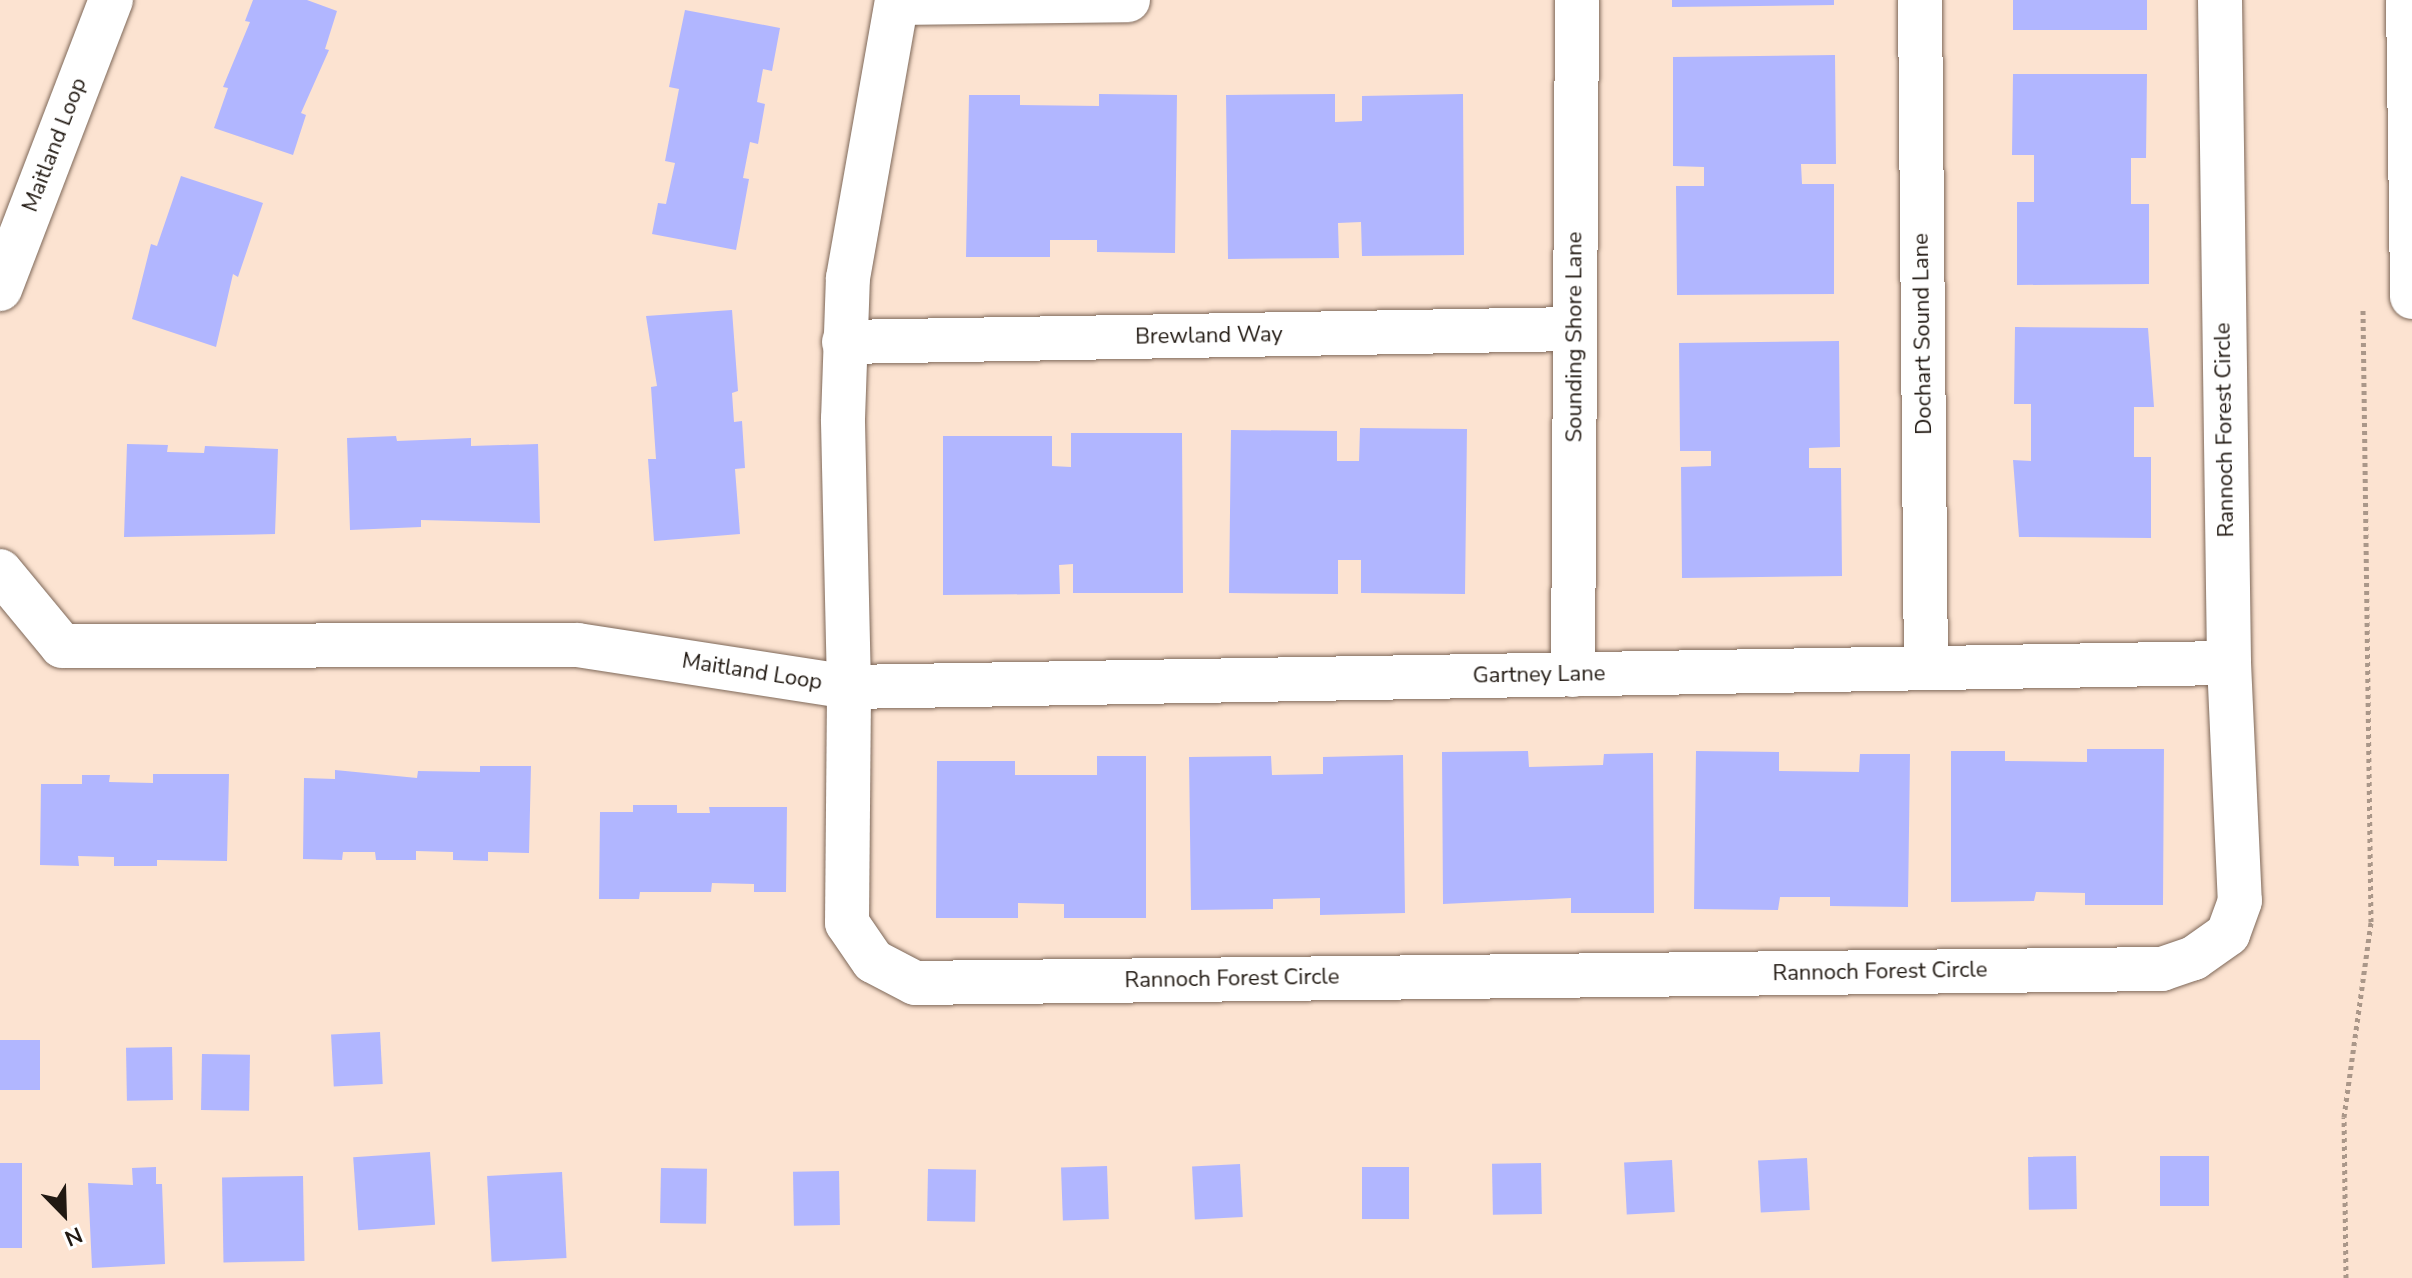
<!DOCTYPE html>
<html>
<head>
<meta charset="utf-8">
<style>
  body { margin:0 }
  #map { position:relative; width:2412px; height:1278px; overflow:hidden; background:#fce3d1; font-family:"Nunito Sans",sans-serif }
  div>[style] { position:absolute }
  .building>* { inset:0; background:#b1b6ff; transform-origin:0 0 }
  .path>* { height:5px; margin-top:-2.5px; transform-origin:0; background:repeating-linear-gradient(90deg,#aa9789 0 4px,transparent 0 8px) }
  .roads { filter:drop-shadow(0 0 2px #7e6859) drop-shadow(0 0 2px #7e6859) }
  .street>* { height:44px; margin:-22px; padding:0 22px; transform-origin:22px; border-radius:22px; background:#fff }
  .secondary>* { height:44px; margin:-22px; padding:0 22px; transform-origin:22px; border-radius:22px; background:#fff }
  span { translate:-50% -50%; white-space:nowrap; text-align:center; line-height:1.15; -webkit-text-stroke:7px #fff; paint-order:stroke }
  .street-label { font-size:22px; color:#211912 }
  .north { position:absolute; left:24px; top:1174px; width:80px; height:80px; -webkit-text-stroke:6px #fff; paint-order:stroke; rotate:157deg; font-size:22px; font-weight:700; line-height:32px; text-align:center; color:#211912 }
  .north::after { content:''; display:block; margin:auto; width:28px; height:36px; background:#211912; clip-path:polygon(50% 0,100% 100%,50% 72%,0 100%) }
</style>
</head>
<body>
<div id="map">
  <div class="building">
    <div style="clip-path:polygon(253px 0,307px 0,337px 11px,325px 49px,329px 50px,301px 113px,306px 115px,293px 155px,214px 128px,228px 88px,223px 87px,250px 22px,245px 21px)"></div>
    <div style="clip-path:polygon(1672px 0,1834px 0,1834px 5px,1672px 7px)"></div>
    <div style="left:2013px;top:0;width:134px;height:30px"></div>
    <div style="clip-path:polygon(685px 10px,780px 28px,772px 71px,763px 69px,757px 102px,765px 104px,758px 144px,750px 142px,743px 178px,749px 179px,736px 250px,652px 234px,658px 203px,666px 204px,675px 163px,665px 161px,679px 89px,669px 87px)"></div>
    <div style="clip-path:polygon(1835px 55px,1836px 164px,1801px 164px,1802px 184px,1834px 184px,1834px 294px,1677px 295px,1676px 186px,1704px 186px,1704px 167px,1673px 166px,1673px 57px)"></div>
    <div style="clip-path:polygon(2013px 74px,2147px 74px,2146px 158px,2131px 158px,2131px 204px,2149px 204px,2149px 284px,2017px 285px,2017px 202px,2034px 202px,2034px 155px,2012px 155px)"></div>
    <div style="clip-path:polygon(1099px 94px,1177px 95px,1175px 253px,1097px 252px,1097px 240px,1050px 240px,1050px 257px,966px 257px,969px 95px,1020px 95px,1020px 105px,1099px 106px)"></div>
    <div style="clip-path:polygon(1335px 94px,1335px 122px,1362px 121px,1362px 96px,1463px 94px,1464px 255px,1362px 256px,1361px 222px,1338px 223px,1339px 258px,1228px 259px,1226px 95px)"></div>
    <div style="clip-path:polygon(181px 176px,263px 203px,238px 277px,233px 274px,216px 347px,132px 319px,151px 244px,157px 246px)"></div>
    <div style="clip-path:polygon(732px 310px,738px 391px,732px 393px,734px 422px,742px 421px,745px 468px,735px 469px,740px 534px,654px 541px,648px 459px,656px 459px,651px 387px,657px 386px,646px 316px)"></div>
    <div style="clip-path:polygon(2015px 327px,2148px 328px,2154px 407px,2134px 407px,2134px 457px,2151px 457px,2151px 538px,2019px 537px,2013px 460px,2031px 461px,2031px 404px,2014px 404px)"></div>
    <div style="clip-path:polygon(1839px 341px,1840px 447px,1809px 448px,1809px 468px,1841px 468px,1842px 576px,1682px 578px,1681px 467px,1711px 466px,1711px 451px,1680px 451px,1679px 343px)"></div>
    <div style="clip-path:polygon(1360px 428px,1467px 429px,1465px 594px,1361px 593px,1361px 560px,1338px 560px,1338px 594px,1229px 593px,1231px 430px,1337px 431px,1337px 461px,1359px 461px)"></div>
    <div style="clip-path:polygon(1071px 433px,1182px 433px,1183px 593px,1073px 593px,1073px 564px,1059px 565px,1060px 594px,943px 595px,943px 436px,1052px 436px,1052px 466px,1071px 467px)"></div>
    <div style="clip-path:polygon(396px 436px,397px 441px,471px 438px,471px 446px,538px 444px,540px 523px,421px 520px,421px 527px,350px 530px,347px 438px)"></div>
    <div style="clip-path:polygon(127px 444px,168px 445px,167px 452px,204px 453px,205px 446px,278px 449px,275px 534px,124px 537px)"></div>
    <div style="clip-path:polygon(2087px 749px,2164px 749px,2163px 905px,2085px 905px,2085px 893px,2036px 892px,2034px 901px,1951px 902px,1951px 751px,2005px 751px,2005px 761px,2087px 762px)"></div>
    <div style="clip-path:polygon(1528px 751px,1529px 767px,1603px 765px,1604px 754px,1653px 753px,1654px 913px,1571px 913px,1571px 898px,1443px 904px,1442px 752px)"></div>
    <div style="clip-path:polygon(1696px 751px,1779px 752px,1779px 771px,1859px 772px,1860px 754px,1910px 754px,1908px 907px,1830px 906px,1830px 897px,1780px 897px,1778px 910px,1694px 909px)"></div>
    <div style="clip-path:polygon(1403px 755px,1405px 913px,1320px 915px,1320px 898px,1273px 899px,1273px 909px,1191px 910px,1189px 757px,1271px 756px,1272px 775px,1323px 774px,1323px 757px)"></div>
    <div style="clip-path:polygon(1097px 756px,1146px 756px,1146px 918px,1064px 918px,1064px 904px,1018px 903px,1018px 918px,936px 918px,937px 761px,1015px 761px,1015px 775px,1097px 775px)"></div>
    <div style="clip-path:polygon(480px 766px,531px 766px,529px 853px,488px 852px,488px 861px,453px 860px,453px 852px,416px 851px,416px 860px,376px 860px,375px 852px,343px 852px,342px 860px,303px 859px,304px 778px,335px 779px,335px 770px,417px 778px,418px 771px,480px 772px)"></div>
    <div style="clip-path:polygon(153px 774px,229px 774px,227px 861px,157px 860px,157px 866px,114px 866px,114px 857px,78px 856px,79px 866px,40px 865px,41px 784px,82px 784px,82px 775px,110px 775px,109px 782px,153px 783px)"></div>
    <div style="clip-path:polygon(633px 805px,677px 805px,677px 813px,710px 813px,709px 807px,787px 807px,786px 892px,754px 892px,754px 884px,712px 883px,711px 892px,640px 892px,639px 899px,599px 899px,600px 812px,633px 812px)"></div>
    <div style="left:380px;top:1032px;width:52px;height:49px;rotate:87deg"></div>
    <div style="left:0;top:1040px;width:40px;height:50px"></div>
    <div style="left:172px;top:1047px;width:53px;height:46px;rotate:89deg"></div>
    <div style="left:202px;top:1054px;width:48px;height:56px;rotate:1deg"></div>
    <div style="left:430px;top:1152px;width:73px;height:77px;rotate:86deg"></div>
    <div style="left:2076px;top:1156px;width:53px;height:48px;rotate:89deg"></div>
    <div style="left:2160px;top:1156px;width:49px;height:50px"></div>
    <div style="left:1807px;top:1158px;width:52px;height:49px;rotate:87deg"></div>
    <div style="left:1672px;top:1160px;width:52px;height:48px;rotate:87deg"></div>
    <div style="left:0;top:1163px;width:22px;height:85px"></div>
    <div style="left:1541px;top:1163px;width:51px;height:49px;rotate:89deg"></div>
    <div style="left:1240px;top:1164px;width:53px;height:48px;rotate:87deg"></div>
    <div style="left:1107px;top:1166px;width:53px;height:46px;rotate:88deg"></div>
    <div style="clip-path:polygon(156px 1167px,156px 1184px,162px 1184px,165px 1264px,92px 1268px,88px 1183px,133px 1185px,132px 1168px)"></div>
    <div style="left:1362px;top:1167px;width:47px;height:52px"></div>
    <div style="left:661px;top:1168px;width:46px;height:55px;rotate:1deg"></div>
    <div style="left:928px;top:1169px;width:48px;height:52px;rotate:1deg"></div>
    <div style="left:839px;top:1171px;width:54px;height:46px;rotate:89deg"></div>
    <div style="left:562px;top:1172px;width:86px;height:75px;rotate:87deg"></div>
    <div style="left:303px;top:1176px;width:85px;height:81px;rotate:89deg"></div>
  </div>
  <div class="path">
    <div style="left:2346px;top:1278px;width:161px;rotate:-90.7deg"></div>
    <div style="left:2344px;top:1117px;width:197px;rotate:-82.1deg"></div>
    <div style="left:2371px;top:922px;width:613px;rotate:-90.75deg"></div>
  </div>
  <div class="roads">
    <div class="street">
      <div style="left:1920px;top:0;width:668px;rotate:89.49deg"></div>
      <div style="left:2220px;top:0;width:663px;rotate:89.22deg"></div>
      <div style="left:2229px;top:663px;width:238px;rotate:87.4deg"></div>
      <div style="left:2240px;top:901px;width:35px;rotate:110deg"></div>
      <div style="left:2228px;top:934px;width:42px;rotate:144.8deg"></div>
      <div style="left:2194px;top:958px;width:34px;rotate:161deg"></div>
      <div style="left:2162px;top:969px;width:1247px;rotate:179.36deg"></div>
      <div style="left:915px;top:983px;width:47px;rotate:-152.4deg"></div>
      <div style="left:873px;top:961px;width:46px;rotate:-124.4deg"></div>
      <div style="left:847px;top:923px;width:236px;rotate:-89.5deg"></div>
      <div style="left:849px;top:687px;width:1380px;rotate:-1deg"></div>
      <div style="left:897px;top:3px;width:231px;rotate:-0.7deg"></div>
      <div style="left:0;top:289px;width:310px;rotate:-69deg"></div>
      <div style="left:844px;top:342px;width:731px;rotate:-1.02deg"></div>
      <div style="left:0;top:571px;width:97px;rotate:50.4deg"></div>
      <div style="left:62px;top:646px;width:516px;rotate:-0.11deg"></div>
      <div style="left:578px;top:645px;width:274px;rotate:8.8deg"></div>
      <div style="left:849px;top:687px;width:268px;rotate:-91.3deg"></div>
      <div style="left:843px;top:419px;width:141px;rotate:-88deg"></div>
      <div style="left:848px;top:278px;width:282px;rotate:-80deg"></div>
      <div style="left:1573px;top:675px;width:675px;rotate:-89.66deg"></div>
    </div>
    <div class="secondary">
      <div style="left:2408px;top:0;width:297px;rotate:89.2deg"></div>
    </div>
  </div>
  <div class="street-label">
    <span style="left:55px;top:145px;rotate:-69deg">Maitland Loop</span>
    <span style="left:1923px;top:334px;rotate:-91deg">Dochart Sound Lane</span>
    <span style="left:1209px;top:336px;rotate:-1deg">Brewland Way</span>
    <span style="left:1575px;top:337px;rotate:-90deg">Sounding Shore Lane</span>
    <span style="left:2225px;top:430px;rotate:-91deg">Rannoch Forest Circle</span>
    <span style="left:752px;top:672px;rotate:9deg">Maitland Loop</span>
    <span style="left:1539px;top:675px;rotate:-1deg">Gartney Lane</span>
    <span style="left:1880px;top:972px;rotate:-1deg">Rannoch Forest Circle</span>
    <span style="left:1232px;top:979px;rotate:-1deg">Rannoch Forest Circle</span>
  </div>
  <div class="north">N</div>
</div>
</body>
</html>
